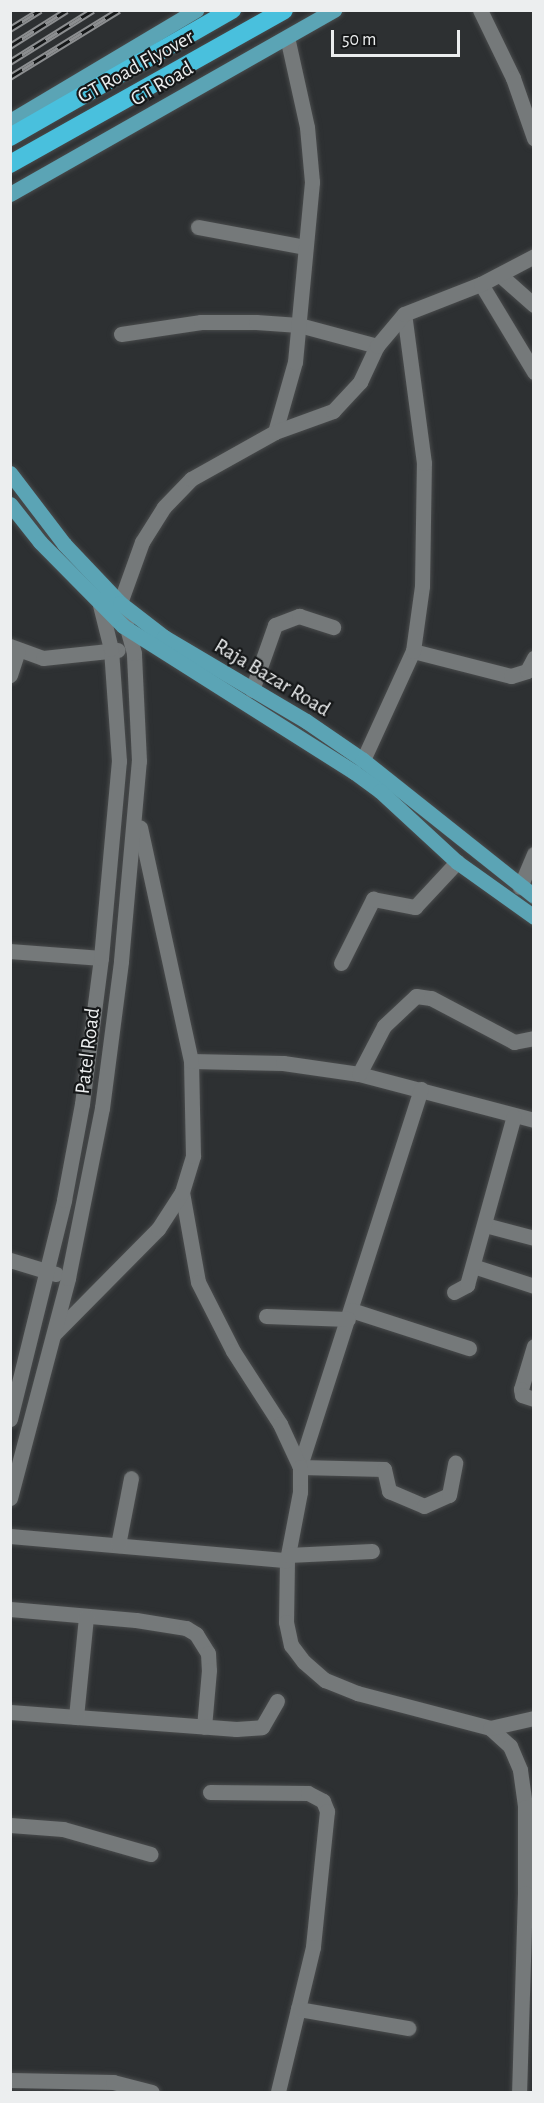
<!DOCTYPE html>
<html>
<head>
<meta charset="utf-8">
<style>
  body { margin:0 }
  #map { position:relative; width:544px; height:2103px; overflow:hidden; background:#2d3032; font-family:"Alegreya Sans",sans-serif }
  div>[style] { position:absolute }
  .roads { filter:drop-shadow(0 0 2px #494b4c) drop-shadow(0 0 2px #494b4c) }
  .minor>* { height:15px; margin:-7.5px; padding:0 7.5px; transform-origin:7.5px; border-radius:7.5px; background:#75797a }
  .major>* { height:15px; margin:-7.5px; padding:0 7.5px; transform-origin:7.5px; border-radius:7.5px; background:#5ba4b5 }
  .highway>* { height:18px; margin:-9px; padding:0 9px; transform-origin:9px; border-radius:9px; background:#49c0dd }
  .rail>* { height:7px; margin-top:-3.5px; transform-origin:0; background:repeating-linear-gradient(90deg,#161819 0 14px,#8c8e90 0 28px); box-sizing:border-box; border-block:2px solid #8c8e90 }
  span { translate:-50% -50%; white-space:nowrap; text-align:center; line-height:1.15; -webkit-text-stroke:4.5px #161819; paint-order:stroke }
  .street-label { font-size:21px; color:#eceeef }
  .frame { position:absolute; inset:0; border:12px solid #eceeef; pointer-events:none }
  .scale { position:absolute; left:331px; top:30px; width:129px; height:27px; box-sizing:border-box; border:3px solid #eceeef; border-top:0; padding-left:8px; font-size:18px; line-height:21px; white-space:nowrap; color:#eceeef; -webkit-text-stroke:4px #161819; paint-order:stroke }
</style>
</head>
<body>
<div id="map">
  <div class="roads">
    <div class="minor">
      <div style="left:480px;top:10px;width:76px;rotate:64.1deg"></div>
      <div style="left:513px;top:78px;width:64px;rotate:70.7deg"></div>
      <div style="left:198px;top:227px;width:109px;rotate:10.6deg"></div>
      <div style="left:500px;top:275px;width:45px;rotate:41.4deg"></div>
      <div style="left:481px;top:284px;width:103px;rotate:58.9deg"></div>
      <div style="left:121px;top:334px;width:81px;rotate:-8.5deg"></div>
      <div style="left:201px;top:322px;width:55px"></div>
      <div style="left:256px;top:322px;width:43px;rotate:4deg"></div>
      <div style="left:299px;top:325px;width:81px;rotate:15.1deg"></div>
      <div style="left:275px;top:432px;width:73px;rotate:-74.1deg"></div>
      <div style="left:295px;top:362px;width:181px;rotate:-84.6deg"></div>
      <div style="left:312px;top:182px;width:55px;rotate:-95.2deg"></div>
      <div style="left:307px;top:127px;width:92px;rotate:-102.5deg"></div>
      <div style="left:10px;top:646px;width:35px;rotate:20deg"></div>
      <div style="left:43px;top:658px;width:75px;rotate:-6.1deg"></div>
      <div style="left:413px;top:651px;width:101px;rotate:14.3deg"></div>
      <div style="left:511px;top:676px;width:17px;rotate:-17deg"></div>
      <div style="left:527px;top:671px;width:15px;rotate:-62deg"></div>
      <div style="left:10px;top:675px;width:25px;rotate:-72deg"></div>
      <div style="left:252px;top:690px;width:69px;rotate:-70.5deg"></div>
      <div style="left:275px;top:625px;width:26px;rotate:-21deg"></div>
      <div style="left:299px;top:616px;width:36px;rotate:18deg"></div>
      <div style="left:363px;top:760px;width:120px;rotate:-65.4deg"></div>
      <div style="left:413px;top:651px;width:66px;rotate:-82.1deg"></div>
      <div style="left:422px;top:586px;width:123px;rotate:-89.1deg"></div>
      <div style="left:424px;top:463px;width:150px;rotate:-97.6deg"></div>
      <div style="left:520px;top:887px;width:36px;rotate:-67deg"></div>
      <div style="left:10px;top:951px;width:91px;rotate:4.4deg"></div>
      <div style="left:341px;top:963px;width:72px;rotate:-63.4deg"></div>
      <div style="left:373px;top:899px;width:43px;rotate:10.8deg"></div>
      <div style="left:415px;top:907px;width:62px;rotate:-47deg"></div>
      <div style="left:191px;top:1061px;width:92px;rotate:1.2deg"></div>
      <div style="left:283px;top:1063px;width:77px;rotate:8.2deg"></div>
      <div style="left:359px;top:1074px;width:181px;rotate:14.7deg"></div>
      <div style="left:359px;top:1074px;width:54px;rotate:-62.5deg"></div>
      <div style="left:384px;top:1026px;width:44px;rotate:-43.2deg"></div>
      <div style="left:416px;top:996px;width:15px;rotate:8deg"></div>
      <div style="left:431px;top:998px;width:94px;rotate:27.9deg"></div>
      <div style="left:514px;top:1042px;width:20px;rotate:-11deg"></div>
      <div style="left:421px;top:1089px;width:397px;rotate:107.8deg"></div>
      <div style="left:300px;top:1467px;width:84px;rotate:1.4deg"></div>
      <div style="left:384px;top:1469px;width:23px;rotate:77deg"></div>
      <div style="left:389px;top:1491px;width:38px;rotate:23deg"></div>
      <div style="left:424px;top:1506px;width:27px;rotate:-24deg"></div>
      <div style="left:449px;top:1495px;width:33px;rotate:-79deg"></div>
      <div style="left:182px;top:1192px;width:91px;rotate:79.9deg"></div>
      <div style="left:198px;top:1282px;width:77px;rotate:63.1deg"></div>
      <div style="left:233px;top:1351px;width:87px;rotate:57.2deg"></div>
      <div style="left:280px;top:1424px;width:47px;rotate:65.1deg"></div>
      <div style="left:300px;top:1467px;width:25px;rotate:90deg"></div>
      <div style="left:300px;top:1492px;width:69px;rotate:100.8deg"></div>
      <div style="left:287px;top:1560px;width:62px;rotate:90.9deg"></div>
      <div style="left:286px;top:1622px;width:24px;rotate:78deg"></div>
      <div style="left:291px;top:1645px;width:21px;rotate:53deg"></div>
      <div style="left:304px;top:1662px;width:28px;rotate:41deg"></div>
      <div style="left:325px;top:1680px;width:35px;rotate:22deg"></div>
      <div style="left:357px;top:1693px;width:138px;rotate:14.7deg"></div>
      <div style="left:490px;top:1728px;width:27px;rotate:42deg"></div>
      <div style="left:510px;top:1746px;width:26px;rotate:67deg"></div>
      <div style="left:520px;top:1770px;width:37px;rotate:82deg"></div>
      <div style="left:525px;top:1807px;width:86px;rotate:90deg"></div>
      <div style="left:525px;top:1893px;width:199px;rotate:91.7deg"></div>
      <div style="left:485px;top:1225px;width:51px;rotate:14.9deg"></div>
      <div style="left:10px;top:1260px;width:48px;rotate:16.9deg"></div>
      <div style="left:473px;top:1266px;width:64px;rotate:18.2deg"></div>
      <div style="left:454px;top:1292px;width:15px;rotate:-28deg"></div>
      <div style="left:467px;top:1285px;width:175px;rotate:-74.5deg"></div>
      <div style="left:351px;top:1310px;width:124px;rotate:17.9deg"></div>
      <div style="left:266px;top:1316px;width:82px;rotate:2.1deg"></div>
      <div style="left:54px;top:1334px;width:148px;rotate:-45.3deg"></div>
      <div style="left:158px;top:1229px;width:44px;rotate:-57deg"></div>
      <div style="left:182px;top:1192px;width:38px;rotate:-73deg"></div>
      <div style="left:193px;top:1156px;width:95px;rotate:-91.2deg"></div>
      <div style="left:191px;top:1061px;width:239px;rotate:-102.3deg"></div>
      <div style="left:534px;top:1346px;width:45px;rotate:106.8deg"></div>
      <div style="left:521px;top:1389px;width:6px;rotate:81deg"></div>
      <div style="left:522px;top:1395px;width:13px;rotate:18deg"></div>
      <div style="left:10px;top:1419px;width:226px;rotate:-76.1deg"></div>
      <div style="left:64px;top:1200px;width:98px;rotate:-79.4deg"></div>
      <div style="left:82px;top:1104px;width:147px;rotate:-82.6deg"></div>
      <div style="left:101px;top:958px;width:198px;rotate:-84.8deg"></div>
      <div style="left:119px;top:761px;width:112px;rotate:-94.1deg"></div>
      <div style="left:111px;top:649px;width:54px;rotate:-104deg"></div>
      <div style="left:10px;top:1498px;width:228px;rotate:-75.2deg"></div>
      <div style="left:68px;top:1278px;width:173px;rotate:-78.7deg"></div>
      <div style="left:102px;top:1108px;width:148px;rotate:-82.6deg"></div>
      <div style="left:121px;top:961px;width:201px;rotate:-84.9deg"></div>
      <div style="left:139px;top:761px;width:108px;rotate:-92.7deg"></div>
      <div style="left:134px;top:653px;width:52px;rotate:-105.6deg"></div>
      <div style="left:120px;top:603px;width:65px;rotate:-70.2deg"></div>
      <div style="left:142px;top:542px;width:41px;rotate:-57.8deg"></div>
      <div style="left:164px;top:507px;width:39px;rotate:-46deg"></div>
      <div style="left:191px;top:479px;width:96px;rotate:-29.2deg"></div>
      <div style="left:275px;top:432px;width:62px;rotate:-19.9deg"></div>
      <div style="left:333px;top:411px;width:40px;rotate:-47deg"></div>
      <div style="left:360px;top:382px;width:40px;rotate:-65deg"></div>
      <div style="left:377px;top:346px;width:42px;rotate:-49.8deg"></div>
      <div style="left:404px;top:314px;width:83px;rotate:-21.3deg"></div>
      <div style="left:481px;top:284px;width:60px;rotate:-27.8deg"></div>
      <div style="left:10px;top:1536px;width:278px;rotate:5deg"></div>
      <div style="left:118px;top:1545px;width:68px;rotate:-79deg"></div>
      <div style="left:288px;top:1555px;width:84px;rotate:-2.7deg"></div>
      <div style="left:10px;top:1609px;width:126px;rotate:5deg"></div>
      <div style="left:136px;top:1620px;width:51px;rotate:9.1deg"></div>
      <div style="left:186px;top:1628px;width:12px;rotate:31deg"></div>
      <div style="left:196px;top:1634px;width:22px;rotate:58deg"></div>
      <div style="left:208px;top:1653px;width:17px;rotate:87deg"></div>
      <div style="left:209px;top:1670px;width:57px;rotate:95deg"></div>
      <div style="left:10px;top:1712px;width:227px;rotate:4.3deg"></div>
      <div style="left:236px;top:1729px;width:26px;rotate:-4deg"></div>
      <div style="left:262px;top:1727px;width:30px;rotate:-60deg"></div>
      <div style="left:76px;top:1717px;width:101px;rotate:-84.3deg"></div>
      <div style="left:490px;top:1728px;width:45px;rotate:-12.8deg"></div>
      <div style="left:210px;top:1792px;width:98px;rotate:0.6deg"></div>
      <div style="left:308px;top:1793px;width:17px;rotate:28deg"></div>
      <div style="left:323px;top:1801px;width:11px;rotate:68deg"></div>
      <div style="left:327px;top:1811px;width:137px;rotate:95.9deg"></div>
      <div style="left:313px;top:1947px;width:149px;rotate:103.6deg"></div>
      <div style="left:10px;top:1825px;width:53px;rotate:4.3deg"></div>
      <div style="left:63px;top:1829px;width:91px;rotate:16deg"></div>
      <div style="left:298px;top:2009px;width:112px;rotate:9.8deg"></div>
      <div style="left:10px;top:2080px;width:103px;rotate:1.1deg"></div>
      <div style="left:113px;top:2082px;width:40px;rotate:14.4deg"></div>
    </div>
    <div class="major">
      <div style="left:10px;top:121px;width:217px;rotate:-30.8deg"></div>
      <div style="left:10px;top:194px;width:373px;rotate:-29.6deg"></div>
      <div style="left:10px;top:473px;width:89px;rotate:52.7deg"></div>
      <div style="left:64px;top:544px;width:81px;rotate:46.5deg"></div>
      <div style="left:120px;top:603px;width:56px;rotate:37.7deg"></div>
      <div style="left:164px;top:637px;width:165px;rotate:30.6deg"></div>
      <div style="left:306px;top:721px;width:69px;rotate:34.4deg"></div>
      <div style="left:363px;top:760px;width:218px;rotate:38.5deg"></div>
      <div style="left:10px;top:504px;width:48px;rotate:51.7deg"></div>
      <div style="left:40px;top:542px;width:118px;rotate:45.3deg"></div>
      <div style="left:123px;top:626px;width:273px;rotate:32.3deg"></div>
      <div style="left:354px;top:772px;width:32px;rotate:36deg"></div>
      <div style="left:380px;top:791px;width:105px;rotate:42.7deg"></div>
      <div style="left:457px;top:862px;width:95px;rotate:35.5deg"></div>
    </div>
    <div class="highway">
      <div style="left:10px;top:137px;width:256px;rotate:-29.8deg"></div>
      <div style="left:10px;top:164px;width:314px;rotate:-29.3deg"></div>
    </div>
  </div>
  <div class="rail">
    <div style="left:10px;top:29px;width:36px;rotate:-32deg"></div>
    <div style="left:10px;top:46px;width:67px;rotate:-32.3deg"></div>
    <div style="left:10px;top:62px;width:98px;rotate:-32.1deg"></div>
    <div style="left:10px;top:77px;width:128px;rotate:-31.6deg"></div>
  </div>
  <div class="street-label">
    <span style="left:136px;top:67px;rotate:-29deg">GT Road Flyover</span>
    <span style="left:162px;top:84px;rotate:-30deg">GT Road</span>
    <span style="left:272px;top:678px;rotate:31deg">Raja Bazar Road</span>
    <span style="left:88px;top:1051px;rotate:-83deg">Patel Road</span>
  </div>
  <div class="frame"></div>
  <div class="scale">50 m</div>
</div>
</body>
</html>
